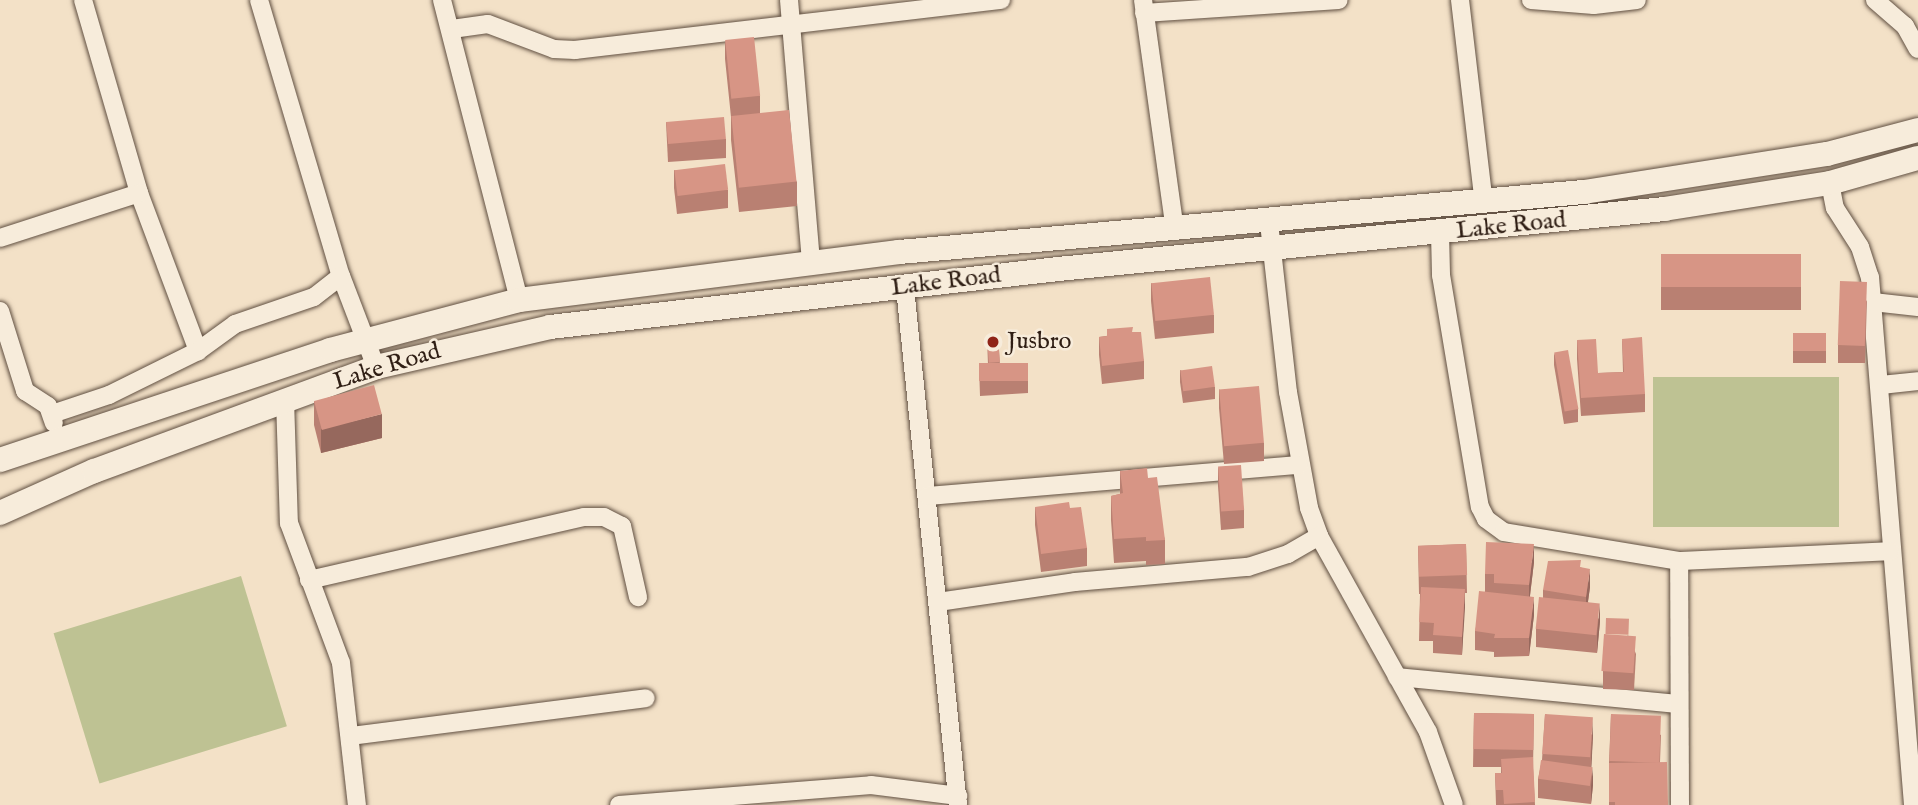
<!DOCTYPE html>
<html>
<head>
<meta charset="utf-8">
<style>
  body { margin:0 }
  #map { position:relative; width:1918px; height:805px; overflow:hidden; background:#f3e1c7; font-family:"IM FELL English",serif }
  div>[style] { position:absolute }
  .green>* { inset:0; background:#bec293; transform-origin:0 0 }
  .roads { filter:drop-shadow(0 0 2px #604f41) drop-shadow(0 0 2px #604f41) }
  .minor>* { height:18px; margin:-9px; padding:0 9px; transform-origin:9px; border-radius:9px; background:#f7ecdb }
  .secondary>* { height:24px; margin:-12px; padding:0 12px; transform-origin:12px; border-radius:12px; background:#f7ecdb }
  .wall>* { inset:0; background:#b98072; transform-origin:0 0 }
  .shaded-wall>* { inset:0; background:#96685d }
  .building>* { inset:0; background:#d79585; transform-origin:0 0 }
  .dots>* { width:19px; height:19px; translate:-50% -50%; box-sizing:border-box; border:4px solid #f7ecdb; border-radius:50% }
  span { translate:-50% -50%; white-space:nowrap; text-align:center; line-height:1.15; -webkit-text-stroke:5px #f7ecdb; paint-order:stroke }
  .street-label { font-size:24px; color:#2f1e14 }
  .poi-label { font-size:24px; color:#2f1e14 }
  .left { translate:0 -50%; text-align:left }
</style>
</head>
<body>
<div id="map">
  <div class="green">
    <div style="left:1839px;top:377px;width:150px;height:186px;rotate:90deg"></div>
    <div style="left:241px;top:576px;width:157px;height:196px;rotate:73deg"></div>
  </div>
  <div class="roads">
    <div class="minor">
      <div style="left:83px;top:0;width:201px;rotate:73.8deg"></div>
      <div style="left:139px;top:193px;width:169px;rotate:69.5deg"></div>
      <div style="left:259px;top:0;width:288px;rotate:73.5deg"></div>
      <div style="left:341px;top:276px;width:97px;rotate:69deg"></div>
      <div style="left:442px;top:0;width:310px;rotate:75.6deg"></div>
      <div style="left:789px;top:0;width:264px;rotate:85.2deg"></div>
      <div style="left:1143px;top:0;width:233px;rotate:82.1deg"></div>
      <div style="left:1460px;top:0;width:204px;rotate:83.3deg"></div>
      <div style="left:1531px;top:0;width:63px;rotate:4.5deg"></div>
      <div style="left:1594px;top:5px;width:43px;rotate:-6.6deg"></div>
      <div style="left:1875px;top:0;width:40px;rotate:41deg"></div>
      <div style="left:1905px;top:26px;width:26px;rotate:61deg"></div>
      <div style="left:1144px;top:13px;width:195px;rotate:-3.8deg"></div>
      <div style="left:452px;top:29px;width:36px;rotate:-8deg"></div>
      <div style="left:488px;top:24px;width:71px;rotate:20.7deg"></div>
      <div style="left:554px;top:49px;width:21px;rotate:3deg"></div>
      <div style="left:575px;top:50px;width:429px;rotate:-6.7deg"></div>
      <div style="left:1830px;top:183px;width:25px;rotate:79deg"></div>
      <div style="left:1835px;top:208px;width:46px;rotate:57.3deg"></div>
      <div style="left:1860px;top:247px;width:32px;rotate:72deg"></div>
      <div style="left:1870px;top:277px;width:530px;rotate:85.34deg"></div>
      <div style="left:1269px;top:223px;width:170px;rotate:83.6deg"></div>
      <div style="left:1288px;top:392px;width:118px;rotate:79.7deg"></div>
      <div style="left:1309px;top:508px;width:30px;rotate:70deg"></div>
      <div style="left:1319px;top:536px;width:224px;rotate:60.9deg"></div>
      <div style="left:1428px;top:732px;width:77px;rotate:70.4deg"></div>
      <div style="left:1440px;top:233px;width:42px;rotate:88.6deg"></div>
      <div style="left:1441px;top:275px;width:235px;rotate:80.5deg"></div>
      <div style="left:1480px;top:507px;width:13px;rotate:63deg"></div>
      <div style="left:1486px;top:519px;width:22px;rotate:36deg"></div>
      <div style="left:1504px;top:532px;width:177px;rotate:9.4deg"></div>
      <div style="left:0;top:238px;width:146px;rotate:-17.9deg"></div>
      <div style="left:905px;top:288px;width:520px;rotate:84.15deg"></div>
      <div style="left:1873px;top:302px;width:45px;rotate:6.3deg"></div>
      <div style="left:0;top:311px;width:84px;rotate:72.6deg"></div>
      <div style="left:25px;top:391px;width:27px;rotate:33deg"></div>
      <div style="left:48px;top:406px;width:18px;rotate:71deg"></div>
      <div style="left:1881px;top:385px;width:37px;rotate:-6deg"></div>
      <div style="left:285px;top:399px;width:124px;rotate:88.2deg"></div>
      <div style="left:289px;top:523px;width:149px;rotate:69.6deg"></div>
      <div style="left:341px;top:663px;width:143px;rotate:83.6deg"></div>
      <div style="left:52px;top:414px;width:60px;rotate:-18.4deg"></div>
      <div style="left:109px;top:395px;width:99px;rotate:-26.3deg"></div>
      <div style="left:198px;top:351px;width:46px;rotate:-36.1deg"></div>
      <div style="left:235px;top:324px;width:83px;rotate:-18.9deg"></div>
      <div style="left:314px;top:297px;width:34px;rotate:-38deg"></div>
      <div style="left:928px;top:496px;width:372px;rotate:-4.8deg"></div>
      <div style="left:309px;top:580px;width:282px;rotate:-12.9deg"></div>
      <div style="left:584px;top:517px;width:20px"></div>
      <div style="left:604px;top:517px;width:20px;rotate:27deg"></div>
      <div style="left:622px;top:526px;width:73px;rotate:77.3deg"></div>
      <div style="left:938px;top:602px;width:138px;rotate:-8.3deg"></div>
      <div style="left:1075px;top:582px;width:174px;rotate:-5deg"></div>
      <div style="left:1248px;top:567px;width:42px;rotate:-18deg"></div>
      <div style="left:1288px;top:554px;width:36px;rotate:-30deg"></div>
      <div style="left:1397px;top:677px;width:281px;rotate:5.5deg"></div>
      <div style="left:351px;top:736px;width:297px;rotate:-7.3deg"></div>
      <div style="left:619px;top:805px;width:253px;rotate:-4.5deg"></div>
      <div style="left:871px;top:785px;width:88px;rotate:7.2deg"></div>
      <div style="left:1680px;top:805px;width:244px;rotate:-90.2deg"></div>
      <div style="left:1679px;top:561px;width:211px;rotate:-2.7deg"></div>
    </div>
    <div class="secondary">
      <div style="left:0;top:460px;width:348px;rotate:-18.4deg"></div>
      <div style="left:330px;top:350px;width:196px;rotate:-14.8deg"></div>
      <div style="left:519px;top:300px;width:383px;rotate:-7.2deg"></div>
      <div style="left:899px;top:252px;width:688px;rotate:-5.01deg"></div>
      <div style="left:1584px;top:192px;width:246px;rotate:-8.9deg"></div>
      <div style="left:1827px;top:154px;width:94px;rotate:-14.8deg"></div>
      <div style="left:0;top:513px;width:103px;rotate:-24.1deg"></div>
      <div style="left:94px;top:471px;width:301px;rotate:-20.2deg"></div>
      <div style="left:376px;top:367px;width:179px;rotate:-12.9deg"></div>
      <div style="left:550px;top:327px;width:511px;rotate:-6.51deg"></div>
      <div style="left:1058px;top:269px;width:609px;rotate:-5.65deg"></div>
      <div style="left:1664px;top:209px;width:168px;rotate:-8.9deg"></div>
      <div style="left:1830px;top:183px;width:91px;rotate:-15.9deg"></div>
    </div>
  </div>
  <div class="wall">
    <div style="clip-path:polygon(725px 41px,760px 96px,760px 113px,797px 182px,797px 206px,739px 212px,731px 140px,731px 117px,725px 59px)"></div>
    <div style="clip-path:polygon(666px 122px,726px 139px,726px 158px,668px 162px)"></div>
    <div style="clip-path:polygon(674px 170px,728px 190px,728px 208px,677px 214px,674px 188px)"></div>
    <div style="left:1801px;top:254px;width:56px;height:140px;rotate:90deg"></div>
    <div style="clip-path:polygon(1151px 283px,1214px 315px,1214px 333px,1155px 339px,1151px 301px)"></div>
    <div style="clip-path:polygon(1867px 300px,1865px 363px,1838px 363px,1838px 345px)"></div>
    <div style="clip-path:polygon(1133px 332px,1144px 361px,1144px 379px,1102px 384px,1099px 355px,1099px 337px)"></div>
    <div style="left:1793px;top:333px;width:33px;height:30px"></div>
    <div style="clip-path:polygon(998px 336px,1000px 365px,1028px 363px,1028px 393px,980px 396px,979px 366px,988px 365px,987px 337px)"></div>
    <div style="clip-path:polygon(1622px 339px,1645px 394px,1645px 412px,1581px 416px,1577px 359px,1577px 340px,1598px 373px,1623px 372px)"></div>
    <div style="clip-path:polygon(1554px 353px,1578px 409px,1578px 422px,1564px 424px,1554px 365px)"></div>
    <div style="clip-path:polygon(1180px 370px,1215px 387px,1215px 399px,1183px 403px,1180px 382px)"></div>
    <div style="clip-path:polygon(1219px 389px,1264px 443px,1264px 461px,1224px 464px,1219px 408px)"></div>
    <div style="clip-path:polygon(314px 401px,382px 438px,321px 453px,314px 425px)"></div>
    <div style="clip-path:polygon(1218px 467px,1244px 510px,1244px 528px,1221px 530px,1218px 486px)"></div>
    <div style="clip-path:polygon(1120px 471px,1148px 478px,1165px 540px,1165px 564px,1146px 565px,1146px 561px,1114px 563px,1111px 520px,1111px 496px,1120px 494px)"></div>
    <div style="clip-path:polygon(1035px 507px,1087px 548px,1087px 566px,1041px 572px,1035px 525px)"></div>
    <div style="clip-path:polygon(1466px 544px,1467px 593px,1465px 593px,1462px 655px,1433px 653px,1433px 641px,1419px 641px,1420px 594px,1419px 594px,1418px 546px)"></div>
    <div style="clip-path:polygon(1534px 562px,1530px 596px,1534px 615px,1529px 656px,1494px 657px,1494px 652px,1475px 650px,1475px 631px,1485px 591px,1485px 574px)"></div>
    <div style="clip-path:polygon(1581px 567px,1590px 587px,1588px 602px,1600px 621px,1597px 653px,1536px 647px,1536px 629px,1543px 598px,1543px 590px)"></div>
    <div style="clip-path:polygon(1628px 635px,1636px 654px,1634px 690px,1603px 689px,1603px 671px)"></div>
    <div style="clip-path:polygon(1474px 713px,1534px 714px,1533px 768px,1535px 805px,1496px 805px,1495px 773px,1501px 773px,1501px 767px,1473px 767px)"></div>
    <div style="clip-path:polygon(1545px 714px,1593px 735px,1591px 767px,1593px 785px,1591px 804px,1538px 798px,1538px 779px,1542px 760px)"></div>
    <div style="clip-path:polygon(1611px 714px,1661px 735px,1660px 762px,1668px 805px,1609px 805px,1609px 763px)"></div>
  </div>
  <div class="shaded-wall">
    <div style="clip-path:polygon(382px 414px,382px 438px,321px 453px,321px 429px)"></div>
    <div style="clip-path:polygon(1534px 544px,1534px 562px,1529px 603px,1529px 585px)"></div>
    <div style="clip-path:polygon(1590px 569px,1590px 587px,1586px 615px,1586px 597px)"></div>
    <div style="clip-path:polygon(1465px 589px,1465px 608px,1462px 655px,1462px 637px)"></div>
    <div style="clip-path:polygon(1534px 597px,1534px 615px,1529px 656px,1529px 638px)"></div>
    <div style="clip-path:polygon(1600px 603px,1600px 621px,1597px 653px,1597px 635px)"></div>
    <div style="clip-path:polygon(1593px 717px,1593px 735px,1591px 775px,1591px 757px)"></div>
    <div style="clip-path:polygon(1593px 767px,1593px 785px,1591px 804px,1591px 786px)"></div>
  </div>
  <div class="building">
    <div style="left:754px;top:37px;width:59px;height:29px;rotate:84deg"></div>
    <div style="left:789px;top:110px;width:72px;height:58px;rotate:84deg"></div>
    <div style="left:724px;top:117px;width:22px;height:58px;rotate:85deg"></div>
    <div style="left:725px;top:164px;width:26px;height:51px;rotate:83deg"></div>
    <div style="left:1801px;top:254px;width:33px;height:140px;rotate:90deg"></div>
    <div style="left:1210px;top:277px;width:38px;height:59px;rotate:84deg"></div>
    <div style="left:1840px;top:281px;width:27px;height:64px;rotate:2deg"></div>
    <div style="clip-path:polygon(1133px 327px,1132px 332px,1141px 332px,1144px 361px,1102px 366px,1099px 337px,1107px 336px,1107px 329px)"></div>
    <div style="left:1793px;top:333px;width:33px;height:18px"></div>
    <div style="left:998px;top:336px;width:26px;height:11px;rotate:86deg"></div>
    <div style="clip-path:polygon(1642px 337px,1645px 394px,1581px 398px,1577px 340px,1596px 339px,1598px 373px,1624px 372px,1622px 339px)"></div>
    <div style="left:1568px;top:350px;width:60px;height:14px;rotate:80deg"></div>
    <div style="left:1028px;top:363px;width:18px;height:49px;rotate:90deg"></div>
    <div style="left:1212px;top:366px;width:21px;height:32px;rotate:82deg"></div>
    <div style="left:374px;top:385px;width:30px;height:62px;rotate:75deg"></div>
    <div style="left:1259px;top:386px;width:57px;height:40px;rotate:85deg"></div>
    <div style="left:1241px;top:465px;width:45px;height:23px;rotate:86deg"></div>
    <div style="clip-path:polygon(1147px 468px,1148px 478px,1157px 477px,1165px 540px,1146px 541px,1146px 537px,1114px 539px,1111px 496px,1123px 493px,1120px 471px)"></div>
    <div style="clip-path:polygon(1069px 502px,1070px 508px,1081px 507px,1087px 548px,1041px 554px,1035px 507px)"></div>
    <div style="clip-path:polygon(1486px 542px,1534px 544px,1529px 585px,1494px 583px,1494px 574px,1485px 574px)"></div>
    <div style="left:1466px;top:544px;width:31px;height:48px;rotate:88deg"></div>
    <div style="clip-path:polygon(1581px 560px,1580px 567px,1590px 569px,1586px 597px,1543px 590px,1548px 561px)"></div>
    <div style="clip-path:polygon(1421px 587px,1465px 589px,1462px 637px,1433px 635px,1434px 623px,1419px 622px)"></div>
    <div style="clip-path:polygon(1479px 591px,1534px 597px,1529px 638px,1494px 638px,1495px 634px,1475px 631px)"></div>
    <div style="left:1539px;top:597px;width:61px;height:32px;rotate:6deg"></div>
    <div style="left:1606px;top:618px;width:23px;height:16px;rotate:2deg"></div>
    <div style="left:1604px;top:634px;width:32px;height:37px;rotate:4deg"></div>
    <div style="left:1474px;top:713px;width:60px;height:36px;rotate:1deg"></div>
    <div style="left:1545px;top:714px;width:48px;height:40px;rotate:4deg"></div>
    <div style="left:1611px;top:714px;width:50px;height:47px;rotate:2deg"></div>
    <div style="clip-path:polygon(1533px 757px,1535px 802px,1504px 804px,1503px 790px,1496px 790px,1495px 773px,1502px 773px,1501px 759px)"></div>
    <div style="left:1541px;top:760px;width:52px;height:19px;rotate:8deg"></div>
    <div style="clip-path:polygon(1667px 762px,1668px 805px,1615px 805px,1615px 802px,1609px 802px,1609px 763px)"></div>
  </div>
  <div class="dots">
    <div style="left:993px;top:342px;background:#8f2418"></div>
  </div>
  <div class="street-label">
    <span style="left:1511px;top:226px;rotate:-6deg">Lake Road</span>
    <span style="left:946px;top:282px;rotate:-7deg">Lake Road</span>
    <span style="left:387px;top:367px;rotate:-17deg">Lake Road</span>
  </div>
  <div class="poi-label">
    <span class="left" style="left:1007px;top:342px">Jusbro</span>
  </div>
</div>
</body>
</html>
